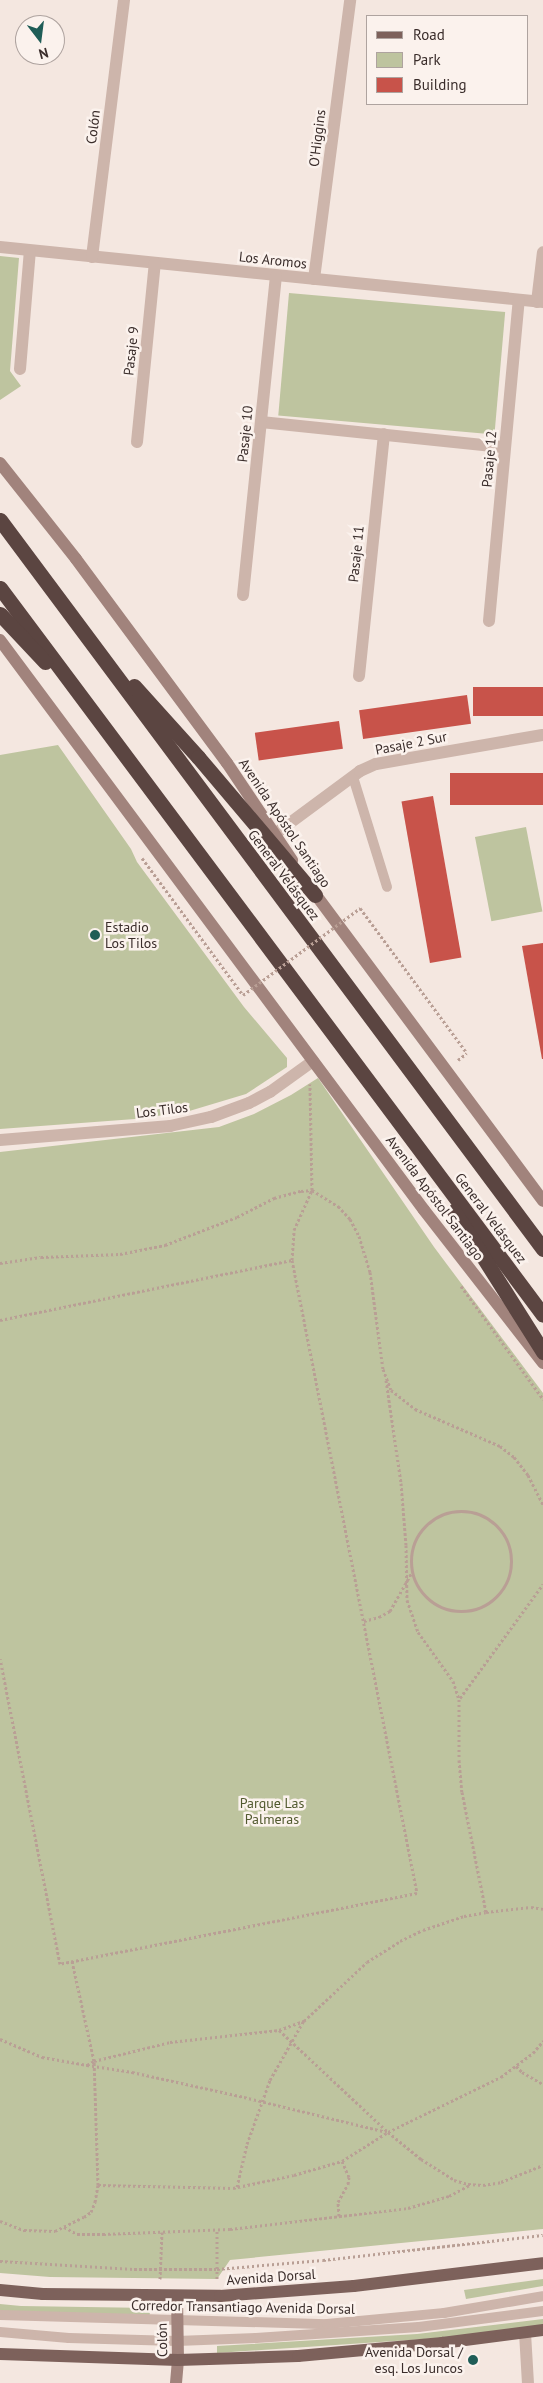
<!DOCTYPE html>
<html>
<head>
<meta charset="utf-8">
<style>
  body { margin:0 }
  #map { position:relative; width:543px; height:2383px; overflow:hidden; background:#f4e7e0; font-family:"PT Sans",sans-serif }
  div>[style] { position:absolute }
  .green>* { inset:0; background:#bec49f; transform-origin:0 0 }
  .building>* { inset:0; background:#c8534a; transform-origin:0 0 }
  .path>* { height:3px; margin-top:-1.5px; transform-origin:0; background:repeating-linear-gradient(90deg,#b99f95 0 2.5px,transparent 0 5px) }
  .path>.ring { margin:-1.5px; padding:0; box-sizing:content-box; background:none; border:3px solid #b99f95; border-radius:50% }
  .lane>* { height:10px; margin:-5px; padding:0 5px; transform-origin:5px; border-radius:5px; background:#cdb5ab }
  .street>* { height:12px; margin:-6px; padding:0 6px; transform-origin:6px; border-radius:6px; background:#cdb5ab }
  .secondary>* { height:12px; margin:-6px; padding:0 6px; transform-origin:6px; border-radius:6px; background:#a1837c }
  .primary>* { height:12px; margin:-6px; padding:0 6px; transform-origin:6px; border-radius:6px; background:#7d615b }
  .highway>* { height:15px; margin:-7.5px; padding:0 7.5px; transform-origin:7.5px; border-radius:7.5px; background:#5b4541 }
  .path-bridge>* { height:3px; margin-top:-1.5px; transform-origin:0; background:repeating-linear-gradient(90deg,#b99f95 0 2.5px,transparent 0 5px) }
  .dots>* { width:14px; height:14px; translate:-50% -50%; box-sizing:border-box; border:2px solid #fbf2ed; border-radius:50% }
  span { translate:-50% -50%; white-space:nowrap; text-align:center; line-height:1.15; -webkit-text-stroke:5px #fbf2ed; paint-order:stroke }
  .street-label { font-size:14px; color:#3a2d2b }
  .poi-label { font-size:14px; color:#3a2d2b }
  .left { translate:0 -50%; text-align:left }
  .right { translate:-100% -50%; text-align:right }
  .park-label { font-size:14px; color:#51592e }
  .legend { position:absolute; left:366px; top:15px; width:162px; height:90px; box-sizing:border-box; background:#fbf2ed; border:1px solid #aea39f; margin:0; padding:6px 9px; list-style:none; font-size:15px; color:#3a2d2b }
  .legend li { display:flex; align-items:center; gap:10px; height:25px }
  .legend b { width:25px; border:1px solid #aea39f }
  .north { position:absolute; left:15px; top:15px; width:50px; height:50px; box-sizing:border-box; background:#fbf2ed; border:1px solid #aea39f; border-radius:50%; rotate:165deg; font-size:14px; font-weight:700; line-height:20px; text-align:center; color:#3a2d2b }
  .north::after { content:''; display:block; margin:auto; width:18px; height:22px; background:#1f5d57; clip-path:polygon(50% 0,100% 100%,50% 72%,0 100%) }
</style>
</head>
<body>
<div id="map">
  <div class="green">
    <div style="clip-path:polygon(0 256px,19px 258px,10px 371px,21px 386px,0 400px)"></div>
    <div style="left:289px;top:293px;width:217px;height:123px;rotate:5deg"></div>
    <div style="clip-path:polygon(58px 745px,131px 849px,137px 862px,244px 1007px,287px 1058px,287px 1067px,246px 1094px,186px 1112px,135px 1119px,0 1129px,0 755px)"></div>
    <div style="left:526px;top:827px;width:86px;height:52px;rotate:79deg"></div>
    <div style="clip-path:polygon(318px 1078px,434px 1247px,543px 1393px,543px 2229px,230px 2260px,217px 2279px,50px 2277px,0 2273px,0 1152px,219px 1127px,254px 1114px,291px 1095px)"></div>
    <div style="clip-path:polygon(543px 2279px,543px 2286px,466px 2299px,464px 2290px)"></div>
    <div style="clip-path:polygon(0 2304px,21px 2306px,151px 2308px,149px 2317px,0 2312px)"></div>
    <div style="clip-path:polygon(543px 2319px,543px 2325px,454px 2337px,217px 2353px,217px 2346px,417px 2334px)"></div>
  </div>
  <div class="building">
    <div style="left:543px;top:687px;width:29px;height:70px;rotate:90deg"></div>
    <div style="left:467px;top:695px;width:29px;height:109px;rotate:82deg"></div>
    <div style="left:339px;top:721px;width:28px;height:85px;rotate:82deg"></div>
    <div style="left:543px;top:773px;width:32px;height:93px;rotate:90deg"></div>
    <div style="left:433px;top:796px;width:164px;height:32px;rotate:80deg"></div>
    <div style="clip-path:polygon(543px 943px,543px 1059px,542px 1059px,522px 946px)"></div>
  </div>
  <div class="path">
    <div style="left:458px;top:1060px;width:11px;rotate:-38deg"></div>
    <div style="left:292px;top:1260px;width:30px;rotate:-86deg"></div>
    <div style="left:294px;top:1230px;width:44px;rotate:-65.8deg"></div>
    <div style="left:312px;top:1190px;width:31px;rotate:32deg"></div>
    <div style="left:338px;top:1206px;width:18px;rotate:47deg"></div>
    <div style="left:350px;top:1219px;width:19px;rotate:62deg"></div>
    <div style="left:359px;top:1236px;width:38px;rotate:73deg"></div>
    <div style="left:370px;top:1272px;width:98px;rotate:82.4deg"></div>
    <div style="left:383px;top:1369px;width:22px;rotate:69deg"></div>
    <div style="left:391px;top:1390px;width:31px;rotate:38deg"></div>
    <div style="left:415px;top:1409px;width:93px;rotate:23.5deg"></div>
    <div style="left:500px;top:1446px;width:18px;rotate:38deg"></div>
    <div style="left:514px;top:1457px;width:23px;rotate:52deg"></div>
    <div style="left:528px;top:1475px;width:34px;rotate:63deg"></div>
    <div style="left:0;top:1263px;width:41px;rotate:-8.3deg"></div>
    <div style="left:41px;top:1257px;width:79px;rotate:-2.2deg"></div>
    <div style="left:120px;top:1254px;width:46px;rotate:-11.3deg"></div>
    <div style="left:165px;top:1245px;width:77px;rotate:-21.3deg"></div>
    <div style="left:237px;top:1217px;width:42px;rotate:-27.2deg"></div>
    <div style="left:274px;top:1198px;width:28px;rotate:-15deg"></div>
    <div style="left:301px;top:1191px;width:11px;rotate:-5deg"></div>
    <div style="left:312px;top:1190px;width:106px;rotate:-91.1deg"></div>
    <div style="left:461px;top:1286px;width:140px;rotate:54deg"></div>
    <div style="left:0;top:1320px;width:298px;rotate:-11.6deg"></div>
    <div style="left:292px;top:1260px;width:645px;rotate:78.83deg"></div>
    <div style="left:417px;top:1893px;width:364px;rotate:168.8deg"></div>
    <div style="left:60px;top:1964px;width:311px;rotate:-101.1deg"></div>
    <div style="left:386px;top:1380px;width:104px;rotate:81.7deg"></div>
    <div style="left:401px;top:1483px;width:62px;rotate:85.4deg"></div>
    <div style="left:406px;top:1545px;width:55px;rotate:89deg"></div>
    <div style="left:407px;top:1600px;width:34px;rotate:71deg"></div>
    <div style="left:418px;top:1632px;width:60px;rotate:54.5deg"></div>
    <div style="left:453px;top:1681px;width:19px;rotate:72deg"></div>
    <div style="left:459px;top:1699px;width:61px;rotate:90deg"></div>
    <div style="left:459px;top:1760px;width:32px;rotate:85deg"></div>
    <div style="left:462px;top:1792px;width:122px;rotate:78.7deg"></div>
    <div class="ring" style="left:411px;top:1511px;width:97px;height:97px"></div>
    <div style="left:364px;top:1621px;width:16px;rotate:-15deg"></div>
    <div style="left:379px;top:1617px;width:13px;rotate:-29deg"></div>
    <div style="left:390px;top:1611px;width:43px;rotate:-60.4deg"></div>
    <div style="left:460px;top:1698px;width:141px;rotate:-53.9deg"></div>
    <div style="left:279px;top:2030px;width:27px;rotate:-20deg"></div>
    <div style="left:304px;top:2021px;width:86px;rotate:-43.1deg"></div>
    <div style="left:367px;top:1962px;width:39px;rotate:-32deg"></div>
    <div style="left:400px;top:1941px;width:25px;rotate:-26deg"></div>
    <div style="left:423px;top:1930px;width:43px;rotate:-18.9deg"></div>
    <div style="left:464px;top:1916px;width:22px;rotate:-10deg"></div>
    <div style="left:486px;top:1912px;width:45px;rotate:-6.3deg"></div>
    <div style="left:531px;top:1907px;width:12px;rotate:9deg"></div>
    <div style="left:0;top:2039px;width:46px;rotate:23.2deg"></div>
    <div style="left:42px;top:2057px;width:46px;rotate:10.1deg"></div>
    <div style="left:87px;top:2065px;width:8px;rotate:-30deg"></div>
    <div style="left:94px;top:2061px;width:78px;rotate:-14deg"></div>
    <div style="left:170px;top:2042px;width:110px;rotate:-6.3deg"></div>
    <div style="left:279px;top:2030px;width:149px;rotate:43.1deg"></div>
    <div style="left:388px;top:2132px;width:43px;rotate:39.3deg"></div>
    <div style="left:421px;top:2159px;width:39px;rotate:32deg"></div>
    <div style="left:454px;top:2180px;width:15px;rotate:16deg"></div>
    <div style="left:468px;top:2184px;width:15px;rotate:4deg"></div>
    <div style="left:483px;top:2185px;width:18px;rotate:-9deg"></div>
    <div style="left:501px;top:2182px;width:45px;rotate:-22deg"></div>
    <div style="left:87px;top:2065px;width:46px;rotate:8.8deg"></div>
    <div style="left:132px;top:2072px;width:115px;rotate:12.6deg"></div>
    <div style="left:244px;top:2097px;width:147px;rotate:13.8deg"></div>
    <div style="left:516px;top:2066px;width:8px;rotate:45deg"></div>
    <div style="left:522px;top:2072px;width:24px;rotate:30deg"></div>
    <div style="left:98px;top:2185px;width:135px;rotate:1.3deg"></div>
    <div style="left:233px;top:2188px;width:62px;rotate:-12deg"></div>
    <div style="left:294px;top:2175px;width:50px;rotate:-16.3deg"></div>
    <div style="left:342px;top:2161px;width:54px;rotate:-32.2deg"></div>
    <div style="left:388px;top:2132px;width:126px;rotate:-26deg"></div>
    <div style="left:501px;top:2077px;width:40px;rotate:-37deg"></div>
    <div style="left:533px;top:2053px;width:16px;rotate:-50deg"></div>
    <div style="left:237px;top:2187px;width:44px;rotate:-76.9deg"></div>
    <div style="left:247px;top:2144px;width:68px;rotate:-70.2deg"></div>
    <div style="left:270px;top:2080px;width:67px;rotate:-60.4deg"></div>
    <div style="left:339px;top:2216px;width:14px;rotate:-94deg"></div>
    <div style="left:338px;top:2202px;width:21px;rotate:-61deg"></div>
    <div style="left:348px;top:2184px;width:7px;rotate:-82deg"></div>
    <div style="left:349px;top:2177px;width:17px;rotate:-114deg"></div>
    <div style="left:0;top:2221px;width:26px;rotate:21deg"></div>
    <div style="left:24px;top:2230px;width:31px;rotate:2deg"></div>
    <div style="left:55px;top:2231px;width:32px;rotate:-26deg"></div>
    <div style="left:84px;top:2217px;width:9px;rotate:-36deg"></div>
    <div style="left:91px;top:2212px;width:11px;rotate:-68deg"></div>
    <div style="left:95px;top:2202px;width:17px;rotate:-80deg"></div>
    <div style="left:98px;top:2185px;width:124px;rotate:-91.8deg"></div>
    <div style="left:94px;top:2061px;width:102px;rotate:-102.4deg"></div>
    <div style="left:64px;top:2227px;width:15px;rotate:28deg"></div>
    <div style="left:77px;top:2234px;width:26px"></div>
    <div style="left:103px;top:2234px;width:127px;rotate:-2.3deg"></div>
    <div style="left:230px;top:2229px;width:179px;rotate:-6.7deg"></div>
    <div style="left:408px;top:2208px;width:43px;rotate:-16.3deg"></div>
    <div style="left:449px;top:2196px;width:24px;rotate:-28deg"></div>
    <div style="left:0;top:2261px;width:134px;rotate:3.4deg"></div>
    <div style="left:134px;top:2269px;width:83px"></div>
    <div style="left:217px;top:2269px;width:106px;rotate:-4.9deg"></div>
    <div style="left:323px;top:2260px;width:221px;rotate:-6.5deg"></div>
    <div style="left:160px;top:2279px;width:47px;rotate:-87.6deg"></div>
    <div style="left:217px;top:2279px;width:49px;rotate:-90deg"></div>
  </div>
  <div class="lane">
    <div style="left:353px;top:777px;width:115px;rotate:72.8deg"></div>
    <div style="left:0;top:2315px;width:327px;rotate:1.6deg"></div>
    <div style="left:327px;top:2324px;width:118px;rotate:-5.4deg"></div>
    <div style="left:444px;top:2313px;width:100px;rotate:-9.7deg"></div>
    <div style="left:0;top:2332px;width:69px;rotate:5deg"></div>
    <div style="left:69px;top:2338px;width:108px;rotate:1.6deg"></div>
    <div style="left:177px;top:2341px;width:79px;rotate:-2.2deg"></div>
    <div style="left:256px;top:2338px;width:163px;rotate:-3.9deg"></div>
    <div style="left:419px;top:2327px;width:125px;rotate:-7.4deg"></div>
  </div>
  <div class="street">
    <div style="left:0;top:247px;width:546px;rotate:5.78deg"></div>
    <div style="left:92px;top:257px;width:259px;rotate:-82.9deg"></div>
    <div style="left:314px;top:279px;width:281px;rotate:-82.6deg"></div>
    <div style="left:537px;top:302px;width:50px;rotate:-83.2deg"></div>
    <div style="left:20px;top:369px;width:118px;rotate:-85.2deg"></div>
    <div style="left:261px;top:422px;width:245px;rotate:5.9deg"></div>
    <div style="left:137px;top:442px;width:180px;rotate:-84.3deg"></div>
    <div style="left:243px;top:595px;width:321px;rotate:-84.1deg"></div>
    <div style="left:489px;top:621px;width:322px;rotate:-84.7deg"></div>
    <div style="left:359px;top:676px;width:243px;rotate:-84.1deg"></div>
    <div style="left:275px;top:834px;width:106px;rotate:-36.5deg"></div>
    <div style="left:360px;top:771px;width:17px;rotate:-24deg"></div>
    <div style="left:376px;top:764px;width:169px;rotate:-9.9deg"></div>
    <div style="left:0;top:1140px;width:171px;rotate:-4.7deg"></div>
    <div style="left:170px;top:1126px;width:42px;rotate:-12.4deg"></div>
    <div style="left:211px;top:1117px;width:40px;rotate:-20.2deg"></div>
    <div style="left:249px;top:1103px;width:24px;rotate:-28deg"></div>
    <div style="left:270px;top:1092px;width:53px;rotate:-35.8deg"></div>
    <div style="left:525px;top:2333px;width:50px;rotate:86.6deg"></div>
  </div>
  <div class="secondary">
    <div style="left:0;top:463px;width:122px;rotate:51.6deg"></div>
    <div style="left:76px;top:559px;width:254px;rotate:53.5deg"></div>
    <div style="left:227px;top:763px;width:117px;rotate:56.2deg"></div>
    <div style="left:0;top:640px;width:710px;rotate:53.36deg"></div>
    <div style="left:424px;top:1210px;width:194px;rotate:52.1deg"></div>
    <div style="left:310px;top:887px;width:391px;rotate:53.4deg"></div>
    <div style="left:176px;top:2383px;width:23px;rotate:-85deg"></div>
    <div style="left:178px;top:2360px;width:64px;rotate:-90.9deg"></div>
  </div>
  <div class="primary">
    <div style="left:0;top:2290px;width:43px;rotate:5.3deg"></div>
    <div style="left:43px;top:2294px;width:177px;rotate:0.6deg"></div>
    <div style="left:220px;top:2296px;width:134px;rotate:-4.3deg"></div>
    <div style="left:354px;top:2286px;width:190px;rotate:-6.9deg"></div>
    <div style="left:0;top:2354px;width:178px;rotate:1.9deg"></div>
    <div style="left:178px;top:2360px;width:120px;rotate:-1.9deg"></div>
    <div style="left:298px;top:2356px;width:145px;rotate:-5.2deg"></div>
    <div style="left:442px;top:2343px;width:102px;rotate:-7.3deg"></div>
  </div>
  <div class="highway">
    <div style="left:0;top:520px;width:909px;rotate:53.32deg"></div>
    <div style="left:0;top:588px;width:907px;rotate:53.24deg"></div>
    <div style="left:0;top:614px;width:66px;rotate:46.8deg"></div>
    <div style="left:134px;top:686px;width:96px;rotate:48deg"></div>
    <div style="left:198px;top:757px;width:181px;rotate:49.7deg"></div>
    <div style="left:454px;top:1211px;width:167px;rotate:57.7deg"></div>
  </div>
  <div class="path-bridge">
    <div style="left:142px;top:858px;width:170px;rotate:53.6deg"></div>
    <div style="left:243px;top:995px;width:146px;rotate:-36.6deg"></div>
    <div style="left:360px;top:908px;width:180px;rotate:53.6deg"></div>
  </div>
  <div class="dots">
    <div style="left:95px;top:935px;background:#1f5d57"></div>
    <div style="left:473px;top:2360px;background:#1f5d57"></div>
  </div>
  <div class="street-label">
    <span style="left:93px;top:127px;rotate:-83deg">Colón</span>
    <span style="left:317px;top:138px;rotate:-83deg">O'Higgins</span>
    <span style="left:273px;top:260px;rotate:6deg">Los Aromos</span>
    <span style="left:131px;top:351px;rotate:-84deg">Pasaje 9</span>
    <span style="left:245px;top:434px;rotate:-84deg">Pasaje 10</span>
    <span style="left:489px;top:459px;rotate:-85deg">Pasaje 12</span>
    <span style="left:356px;top:554px;rotate:-84deg">Pasaje 11</span>
    <span style="left:411px;top:743px;rotate:-11deg">Pasaje 2 Sur</span>
    <span style="left:285px;top:823px;rotate:56deg">Avenida Apóstol Santiago</span>
    <span style="left:284px;top:875px;rotate:53deg">General Velásquez</span>
    <span style="left:162px;top:1110px;rotate:-7deg">Los Tilos</span>
    <span style="left:435px;top:1198px;rotate:53deg">Avenida Apóstol Santiago</span>
    <span style="left:491px;top:1218px;rotate:53deg">General Velásquez</span>
    <span style="left:271px;top:2277px;rotate:-4deg">Avenida Dorsal</span>
    <span style="left:243px;top:2307px;rotate:1deg">Corredor Transantiago Avenida Dorsal</span>
    <span style="left:162px;top:2340px;rotate:-91deg">Colón</span>
  </div>
  <div class="poi-label">
    <span class="left" style="left:105px;top:935px">Estadio<br>Los Tilos</span>
    <span class="right" style="left:463px;top:2360px">Avenida Dorsal /<br>esq. Los Juncos</span>
  </div>
  <div class="park-label">
    <span style="left:272px;top:1811px">Parque Las<br>Palmeras</span>
  </div>
  <ul class="legend">
  <li><b style="height:6px;background:#7d615b"></b>Road</li>
  <li><b style="height:14px;background:#bec49f"></b>Park</li>
  <li><b style="height:14px;background:#c8534a"></b>Building</li>
  </ul>
  <div class="north">N</div>
</div>
</body>
</html>
